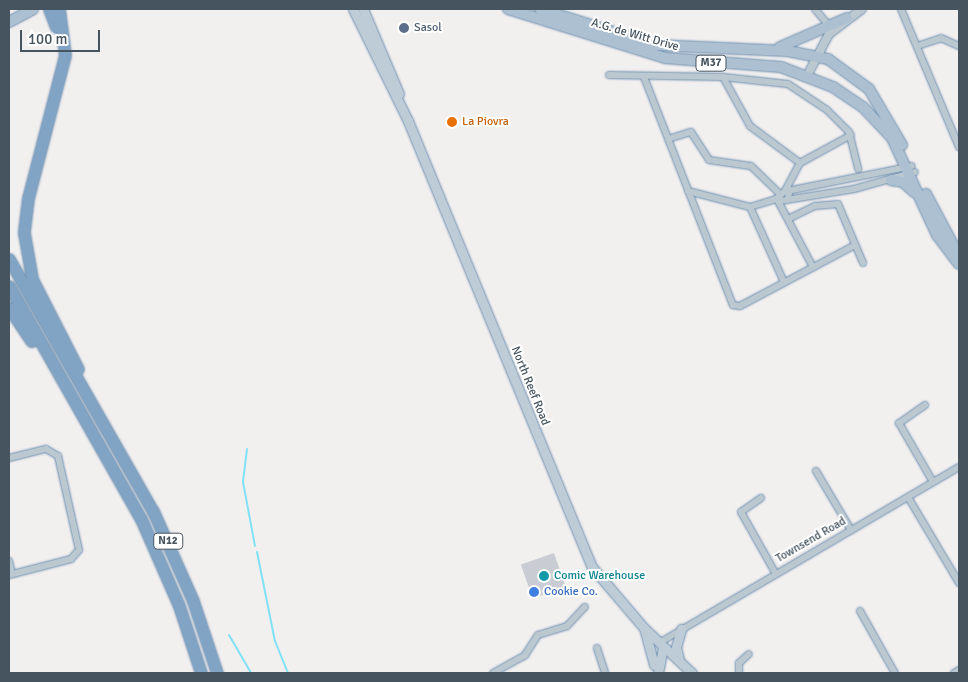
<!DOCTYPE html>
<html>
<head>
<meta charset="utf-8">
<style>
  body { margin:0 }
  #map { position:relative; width:968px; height:682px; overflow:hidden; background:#f2efef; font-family:Signika,sans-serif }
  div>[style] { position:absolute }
  .stream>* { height:2px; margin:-1px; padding:0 1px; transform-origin:1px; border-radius:1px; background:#81e2f6 }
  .building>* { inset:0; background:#c9ccd2; transform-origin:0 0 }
  .roads { filter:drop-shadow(0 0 1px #6d8faf) drop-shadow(0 0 1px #6d8faf) }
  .minor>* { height:6px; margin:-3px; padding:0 3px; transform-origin:3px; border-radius:3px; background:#bbc8d0 }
  .tertiary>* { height:8px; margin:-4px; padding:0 4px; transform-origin:4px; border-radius:4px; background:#bbc8d0 }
  .secondary>* { height:9px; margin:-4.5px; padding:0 4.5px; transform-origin:4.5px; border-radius:4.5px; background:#beccd8 }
  .primary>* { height:10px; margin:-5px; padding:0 5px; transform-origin:5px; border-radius:5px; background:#acc0d1 }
  .motorway>* { height:11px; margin:-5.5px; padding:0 5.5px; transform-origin:5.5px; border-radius:5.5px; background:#82a4c4 }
  .dots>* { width:14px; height:14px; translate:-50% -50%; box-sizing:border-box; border:2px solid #fff; border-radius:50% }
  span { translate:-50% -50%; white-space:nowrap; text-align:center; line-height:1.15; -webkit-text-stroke:4px #fff; paint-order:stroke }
  .shield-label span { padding:1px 4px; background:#fff; border:1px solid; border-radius:4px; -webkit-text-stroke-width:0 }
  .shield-label { font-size:11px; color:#45545f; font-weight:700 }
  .service-label { font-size:12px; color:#4e5e75 }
  .left { translate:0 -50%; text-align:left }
  .street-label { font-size:12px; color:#45545f }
  .food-label { font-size:12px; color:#c56008 }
  .culture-label { font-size:12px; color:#0d838f }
  .shop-label { font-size:12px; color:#366cbe }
  .frame { position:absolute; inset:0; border:10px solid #45545f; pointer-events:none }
  .scale { position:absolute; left:20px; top:30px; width:80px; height:22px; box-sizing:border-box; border:2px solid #45545f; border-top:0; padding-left:6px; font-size:15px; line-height:18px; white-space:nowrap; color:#45545f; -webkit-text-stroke:4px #fff; paint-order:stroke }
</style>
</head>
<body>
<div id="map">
  <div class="stream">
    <div style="left:247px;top:449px;width:33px;rotate:97deg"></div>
    <div style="left:243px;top:482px;width:65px;rotate:79.4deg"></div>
    <div style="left:257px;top:552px;width:91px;rotate:78.6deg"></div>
    <div style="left:275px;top:641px;width:35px;rotate:68deg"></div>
    <div style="left:229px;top:635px;width:44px;rotate:59.9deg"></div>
  </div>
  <div class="building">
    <div style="left:554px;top:553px;width:36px;height:35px;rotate:71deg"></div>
  </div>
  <div class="roads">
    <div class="minor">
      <div style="left:815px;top:9px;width:23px;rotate:50deg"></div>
      <div style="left:901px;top:9px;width:150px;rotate:67.2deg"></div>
      <div style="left:917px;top:46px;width:25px;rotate:-18deg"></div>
      <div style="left:941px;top:38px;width:20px;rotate:24deg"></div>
      <div style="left:609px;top:75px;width:114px;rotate:1deg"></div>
      <div style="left:723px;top:77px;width:65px;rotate:6.1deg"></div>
      <div style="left:788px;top:84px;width:47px;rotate:33.7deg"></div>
      <div style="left:827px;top:110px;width:31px;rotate:45deg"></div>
      <div style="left:849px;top:132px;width:38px;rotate:76deg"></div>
      <div style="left:644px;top:77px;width:245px;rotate:68.7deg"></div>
      <div style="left:733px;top:305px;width:7px;rotate:8deg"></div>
      <div style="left:740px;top:306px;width:130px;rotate:-27.9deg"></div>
      <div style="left:723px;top:77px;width:56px;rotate:61.1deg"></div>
      <div style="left:750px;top:126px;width:62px;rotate:36.5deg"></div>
      <div style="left:668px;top:139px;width:24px;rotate:-17deg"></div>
      <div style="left:691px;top:132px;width:33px;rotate:57deg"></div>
      <div style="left:709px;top:160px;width:42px;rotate:8.1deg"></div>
      <div style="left:751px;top:166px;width:39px;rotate:44deg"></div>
      <div style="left:688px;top:191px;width:64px;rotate:14.5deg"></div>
      <div style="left:750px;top:207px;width:82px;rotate:65.6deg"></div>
      <div style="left:785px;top:191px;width:32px;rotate:-62deg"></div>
      <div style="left:800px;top:163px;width:58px;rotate:-28.8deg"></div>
      <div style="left:787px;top:191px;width:127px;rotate:-11.3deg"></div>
      <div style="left:788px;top:198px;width:5px;rotate:-79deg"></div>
      <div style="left:789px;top:193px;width:4px;rotate:-153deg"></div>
      <div style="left:785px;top:191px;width:12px;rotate:138deg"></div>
      <div style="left:776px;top:199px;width:4px;rotate:27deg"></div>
      <div style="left:780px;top:201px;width:75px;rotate:-9.2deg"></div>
      <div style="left:854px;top:189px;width:63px;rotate:-15.6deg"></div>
      <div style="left:778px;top:201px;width:75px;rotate:62.1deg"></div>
      <div style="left:750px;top:207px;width:27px;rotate:-17deg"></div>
      <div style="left:788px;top:219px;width:30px;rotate:-26deg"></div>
      <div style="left:815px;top:206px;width:23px;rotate:-5deg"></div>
      <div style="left:838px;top:204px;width:64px;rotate:67deg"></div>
      <div style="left:925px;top:405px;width:32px;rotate:145deg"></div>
      <div style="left:899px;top:423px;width:68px;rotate:60deg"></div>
      <div style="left:9px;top:458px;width:38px;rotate:-14deg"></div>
      <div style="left:46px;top:449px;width:14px;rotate:30deg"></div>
      <div style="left:58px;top:456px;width:96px;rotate:77.4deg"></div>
      <div style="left:79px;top:550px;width:12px;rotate:132deg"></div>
      <div style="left:71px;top:559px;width:64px;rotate:165.5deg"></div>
      <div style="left:816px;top:471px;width:69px;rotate:59.3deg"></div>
      <div style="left:908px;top:497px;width:100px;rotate:59.3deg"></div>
      <div style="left:761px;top:498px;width:24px;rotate:145deg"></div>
      <div style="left:741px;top:512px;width:71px;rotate:60.6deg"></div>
      <div style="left:9px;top:561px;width:13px;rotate:77deg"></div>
      <div style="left:860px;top:611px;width:71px;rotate:60.6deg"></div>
      <div style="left:659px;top:643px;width:348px;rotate:-30.4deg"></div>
      <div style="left:597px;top:648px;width:26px;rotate:72deg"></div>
      <div style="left:493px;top:673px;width:37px;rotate:-29deg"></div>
      <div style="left:525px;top:655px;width:24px;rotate:-57deg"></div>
      <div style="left:538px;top:635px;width:30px;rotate:-17deg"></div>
      <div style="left:567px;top:626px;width:26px;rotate:-47deg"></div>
      <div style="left:739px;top:673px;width:10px;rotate:-90deg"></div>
      <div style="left:739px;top:663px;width:13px;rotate:-42deg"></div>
      <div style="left:954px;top:673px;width:6px;rotate:-31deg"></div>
    </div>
    <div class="tertiary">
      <div style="left:808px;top:74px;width:45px;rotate:-62.3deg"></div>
      <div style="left:829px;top:34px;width:41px;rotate:-37.1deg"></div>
    </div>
    <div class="secondary">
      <div style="left:353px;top:9px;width:125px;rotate:63.8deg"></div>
      <div style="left:408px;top:121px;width:482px;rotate:67.6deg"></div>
      <div style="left:592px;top:567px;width:80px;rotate:49.6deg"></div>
      <div style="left:644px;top:628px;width:66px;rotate:43.2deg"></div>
      <div style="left:363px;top:9px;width:92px;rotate:67deg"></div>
      <div style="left:645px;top:631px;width:35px;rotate:75deg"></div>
      <div style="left:679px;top:660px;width:13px;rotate:-103deg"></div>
      <div style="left:676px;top:647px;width:19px;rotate:-74deg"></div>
      <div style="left:658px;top:673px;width:25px;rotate:-79deg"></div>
    </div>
    <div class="primary">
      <div style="left:508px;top:9px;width:164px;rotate:17.3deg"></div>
      <div style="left:665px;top:58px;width:116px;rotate:4.4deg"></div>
      <div style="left:781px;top:67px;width:56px;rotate:21deg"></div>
      <div style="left:833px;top:87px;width:36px;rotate:34deg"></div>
      <div style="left:863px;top:107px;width:42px;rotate:46.9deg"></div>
      <div style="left:892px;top:138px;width:107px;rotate:65.1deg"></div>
      <div style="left:937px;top:235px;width:36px;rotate:53deg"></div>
      <div style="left:540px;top:9px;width:121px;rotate:17.4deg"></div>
      <div style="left:655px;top:45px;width:133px;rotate:2.6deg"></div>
      <div style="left:788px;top:51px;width:41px;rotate:11.3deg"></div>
      <div style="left:828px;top:59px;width:51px;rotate:36.2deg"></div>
      <div style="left:869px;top:89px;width:65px;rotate:59.5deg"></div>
      <div style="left:9px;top:22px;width:27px;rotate:-28deg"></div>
      <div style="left:780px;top:47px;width:73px;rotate:-23.4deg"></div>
      <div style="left:891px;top:180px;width:12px;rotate:9deg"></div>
      <div style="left:903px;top:182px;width:15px;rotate:42deg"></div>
      <div style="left:926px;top:194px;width:70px;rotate:62deg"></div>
    </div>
    <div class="motorway">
      <div style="left:49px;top:9px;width:19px;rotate:69deg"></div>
      <div style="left:59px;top:9px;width:46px;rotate:82.6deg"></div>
      <div style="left:65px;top:55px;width:148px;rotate:104.5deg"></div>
      <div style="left:28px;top:198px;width:35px;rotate:97deg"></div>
      <div style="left:24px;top:233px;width:47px;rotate:80.1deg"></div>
      <div style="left:32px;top:279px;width:101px;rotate:62.9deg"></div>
      <div style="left:9px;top:259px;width:290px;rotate:60.3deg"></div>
      <div style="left:153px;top:511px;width:98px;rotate:66deg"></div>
      <div style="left:193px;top:601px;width:76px;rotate:71.6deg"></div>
      <div style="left:9px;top:286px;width:268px;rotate:60.5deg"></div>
      <div style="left:141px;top:519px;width:95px;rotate:66.4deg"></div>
      <div style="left:179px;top:606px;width:71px;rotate:71.8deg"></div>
      <div style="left:9px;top:308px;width:40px;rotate:56deg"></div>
    </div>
  </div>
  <div class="dots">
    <div style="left:404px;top:28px;background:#5c6f8a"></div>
    <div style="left:452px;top:122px;background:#e8710a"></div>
    <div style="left:544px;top:576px;background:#0f9aa8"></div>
    <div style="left:534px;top:592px;background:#3f7fe0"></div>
  </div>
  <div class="shield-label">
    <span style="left:711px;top:63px">M37</span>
    <span style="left:168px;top:541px">N12</span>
  </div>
  <div class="service-label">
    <span class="left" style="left:414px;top:28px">Sasol</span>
  </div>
  <div class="street-label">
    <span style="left:635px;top:35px;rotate:16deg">A.G. de Witt Drive</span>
    <span style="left:530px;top:386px;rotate:68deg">North Reef Road</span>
    <span style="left:811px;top:540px;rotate:-30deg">Townsend Road</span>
  </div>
  <div class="food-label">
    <span class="left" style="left:462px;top:122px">La Piovra</span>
  </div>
  <div class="culture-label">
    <span class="left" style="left:554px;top:576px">Comic Warehouse</span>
  </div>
  <div class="shop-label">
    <span class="left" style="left:544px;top:592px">Cookie Co.</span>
  </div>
  <div class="frame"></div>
  <div class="scale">100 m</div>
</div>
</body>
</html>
